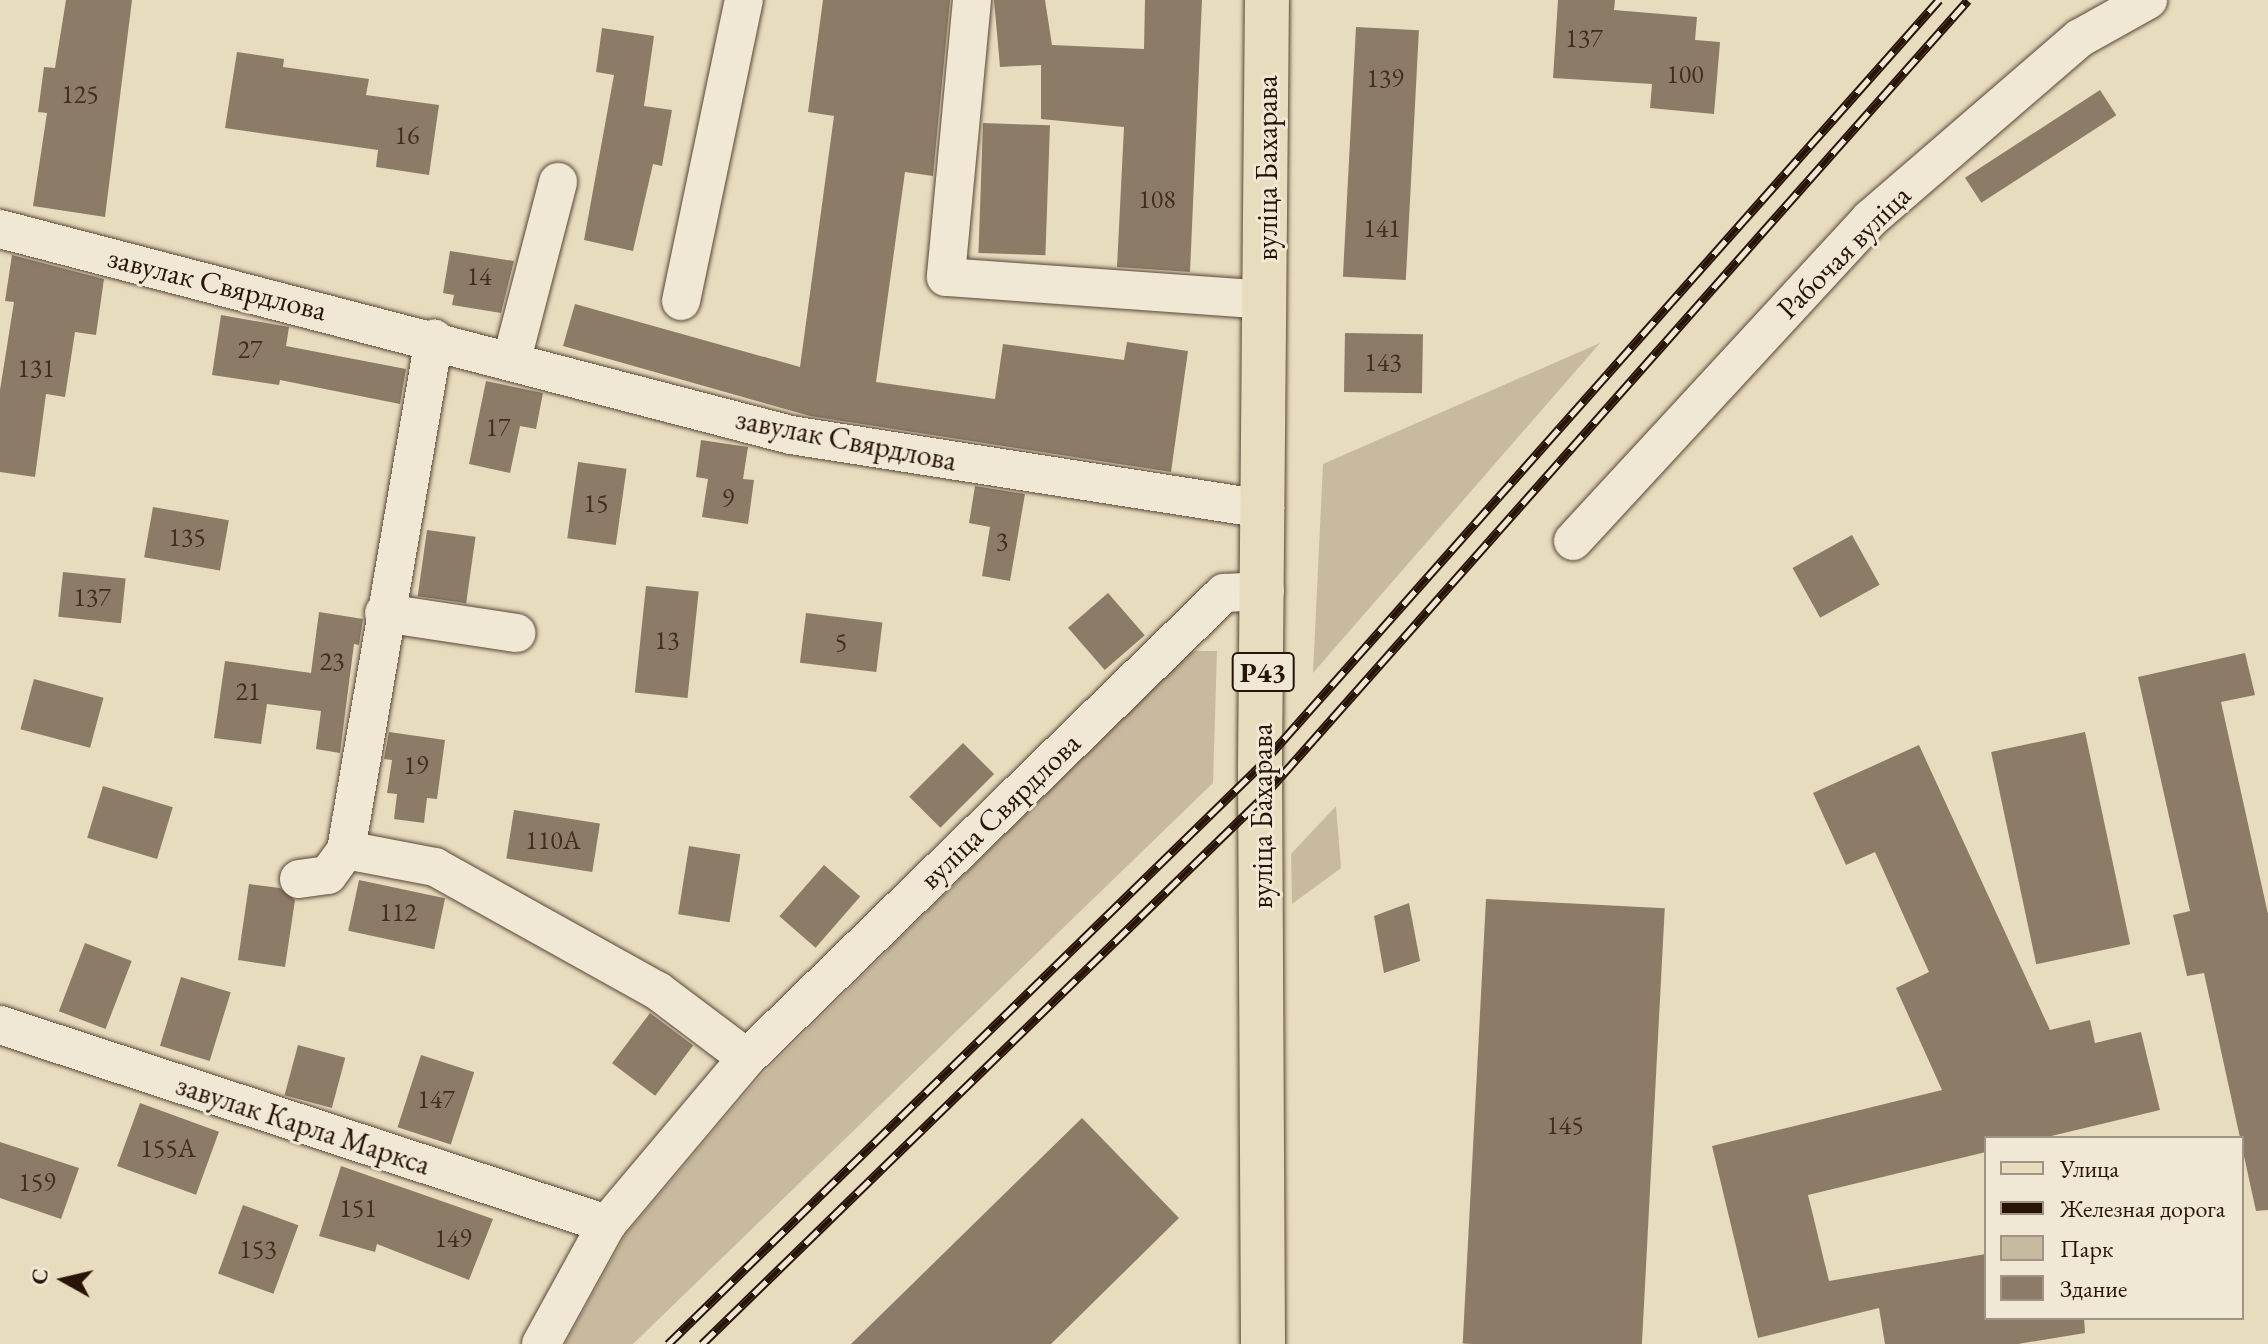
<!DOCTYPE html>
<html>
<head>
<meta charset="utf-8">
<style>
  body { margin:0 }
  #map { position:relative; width:2268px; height:1344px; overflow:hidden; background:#e8dcbe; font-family:"EB Garamond",serif }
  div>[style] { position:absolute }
  .green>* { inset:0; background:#c8ba9f }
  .building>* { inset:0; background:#8c7c67; transform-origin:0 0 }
  .roads { filter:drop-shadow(0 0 2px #594636) drop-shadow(0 0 2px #594636) }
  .minor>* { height:38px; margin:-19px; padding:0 19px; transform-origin:19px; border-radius:19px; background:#f0e8d5 }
  .major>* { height:44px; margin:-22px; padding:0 22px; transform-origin:22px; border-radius:22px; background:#e8dcbe }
  .rail>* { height:9px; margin-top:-4.5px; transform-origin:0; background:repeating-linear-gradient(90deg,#f0e8d5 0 18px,#291408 0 36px); box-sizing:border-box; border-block:2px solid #291408 }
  span { translate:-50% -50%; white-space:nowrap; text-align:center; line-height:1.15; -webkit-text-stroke:6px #f0e8d5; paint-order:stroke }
  .number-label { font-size:26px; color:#422e20 }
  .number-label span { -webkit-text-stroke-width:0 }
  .shield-label span { padding:2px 6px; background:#f0e8d5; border:2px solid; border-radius:6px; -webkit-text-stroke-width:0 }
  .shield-label { font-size:28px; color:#291408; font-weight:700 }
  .street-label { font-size:30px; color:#291408 }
  .legend { position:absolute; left:1984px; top:1136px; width:260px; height:184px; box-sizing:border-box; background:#f0e8d5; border:2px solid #a09383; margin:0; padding:10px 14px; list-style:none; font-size:24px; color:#291408 }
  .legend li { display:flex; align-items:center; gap:16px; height:40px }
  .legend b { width:40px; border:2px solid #a09383 }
  .north { position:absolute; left:24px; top:1240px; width:80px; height:80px; -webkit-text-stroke:6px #f0e8d5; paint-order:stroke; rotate:278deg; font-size:22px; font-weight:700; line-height:32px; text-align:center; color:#291408 }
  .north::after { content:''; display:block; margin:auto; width:28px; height:36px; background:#291408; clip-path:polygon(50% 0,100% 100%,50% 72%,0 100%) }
</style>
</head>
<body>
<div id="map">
  <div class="green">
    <div style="clip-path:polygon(1600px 343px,1313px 673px,1323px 464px)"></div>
    <div style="clip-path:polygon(1190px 651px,1217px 651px,1213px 783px,633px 1344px,565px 1344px,626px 1234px,758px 1079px)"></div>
    <div style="clip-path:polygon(1336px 806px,1341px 868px,1292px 904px,1291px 854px)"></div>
  </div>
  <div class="building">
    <div style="clip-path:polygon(66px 0,132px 0,105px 217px,33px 206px,47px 113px,38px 112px,44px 67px,55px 68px)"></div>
    <div style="clip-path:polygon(823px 0,950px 0,933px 176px,905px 172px,876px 382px,995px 399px,1003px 344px,1124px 360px,1127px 342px,1188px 351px,1171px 472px,810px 416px,563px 346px,575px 304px,800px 367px,834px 116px,808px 112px)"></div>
    <div style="clip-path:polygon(994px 0,1045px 0,1052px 45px,1144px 49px,1145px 0,1202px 0,1190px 272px,1117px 267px,1124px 127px,1041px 119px,1041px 65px,1000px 67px)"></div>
    <div style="clip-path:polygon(1558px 0,1615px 0,1614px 10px,1697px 17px,1695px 40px,1720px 42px,1714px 114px,1650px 108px,1652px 84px,1553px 78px)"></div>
    <div style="left:1356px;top:27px;width:63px;height:250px;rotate:3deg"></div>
    <div style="clip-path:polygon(602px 28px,654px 36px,644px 106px,672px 110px,662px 166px,653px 164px,633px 251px,584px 240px,614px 75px,596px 72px)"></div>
    <div style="clip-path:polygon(237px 52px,284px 59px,283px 67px,369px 79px,366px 95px,439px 105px,429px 175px,376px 167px,378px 150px,225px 128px)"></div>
    <div style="left:2100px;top:90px;width:30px;height:161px;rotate:57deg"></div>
    <div style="left:983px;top:123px;width:67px;height:130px;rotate:2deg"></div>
    <div style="clip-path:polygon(450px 251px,514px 261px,501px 313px,452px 305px,454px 295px,443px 293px)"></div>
    <div style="clip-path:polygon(12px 255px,104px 279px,96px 335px,75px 332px,65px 397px,46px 394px,35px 477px,0 472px,0 390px,14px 302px,5px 301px)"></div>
    <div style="clip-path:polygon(221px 315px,289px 327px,286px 346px,406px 369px,400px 404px,280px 380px,279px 385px,212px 375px)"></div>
    <div style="left:1345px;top:333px;width:78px;height:59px;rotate:1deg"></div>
    <div style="clip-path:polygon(486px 381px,543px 393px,536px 429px,520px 426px,510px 473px,469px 464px)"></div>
    <div style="clip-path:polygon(701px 440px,748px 447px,743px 479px,754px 480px,748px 524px,702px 517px,708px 479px,696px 477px)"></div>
    <div style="left:578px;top:462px;width:49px;height:77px;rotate:8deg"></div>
    <div style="clip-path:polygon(975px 486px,1025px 494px,1010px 581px,982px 576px,990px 527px,969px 523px)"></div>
    <div style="left:153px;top:507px;width:77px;height:51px;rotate:10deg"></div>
    <div style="left:427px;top:530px;width:49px;height:67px;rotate:8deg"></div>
    <div style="left:1852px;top:535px;width:57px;height:68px;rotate:61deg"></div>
    <div style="left:63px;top:572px;width:63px;height:45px;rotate:6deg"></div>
    <div style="left:646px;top:586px;width:53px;height:107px;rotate:6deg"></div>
    <div style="left:1108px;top:593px;width:56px;height:53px;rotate:49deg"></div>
    <div style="clip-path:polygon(319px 612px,363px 619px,359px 645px,354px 644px,340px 753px,316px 749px,321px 711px,267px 704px,261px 744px,214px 738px,225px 661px,311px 673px)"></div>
    <div style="left:806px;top:613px;width:77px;height:50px;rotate:7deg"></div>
    <div style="clip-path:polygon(2245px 653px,2255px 695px,2221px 702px,2268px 914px,2268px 1210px,2256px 1211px,2204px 973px,2187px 976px,2173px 915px,2190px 911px,2138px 677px)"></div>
    <div style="left:34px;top:679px;width:72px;height:52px;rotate:15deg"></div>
    <div style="clip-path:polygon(389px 732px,445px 740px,437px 799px,427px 798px,424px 823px,394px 819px,397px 794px,387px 793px,392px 760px,384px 759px)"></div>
    <div style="left:2085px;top:732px;width:217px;height:96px;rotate:78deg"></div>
    <div style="left:963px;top:743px;width:44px;height:76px;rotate:45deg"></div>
    <div style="clip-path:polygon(1919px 745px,2050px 1030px,2090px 1020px,2095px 1043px,2141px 1032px,2160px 1110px,2043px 1138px,1986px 1138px,1986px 1152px,1808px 1195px,1829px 1281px,1986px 1254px,1986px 1318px,2084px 1318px,2085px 1333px,2018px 1344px,1885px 1344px,1879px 1308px,1758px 1338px,1712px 1146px,1942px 1090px,1896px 988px,1929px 972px,1875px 852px,1846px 865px,1813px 793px)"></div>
    <div style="left:103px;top:786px;width:73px;height:54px;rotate:17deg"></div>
    <div style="left:514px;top:810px;width:87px;height:49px;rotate:9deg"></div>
    <div style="left:689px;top:846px;width:52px;height:69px;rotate:9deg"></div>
    <div style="left:824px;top:865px;width:48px;height:68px;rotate:41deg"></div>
    <div style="left:359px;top:880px;width:88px;height:52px;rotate:12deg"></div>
    <div style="clip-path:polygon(249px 884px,280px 888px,295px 900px,285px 967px,238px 960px)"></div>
    <div style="left:1486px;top:899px;width:179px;height:445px;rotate:3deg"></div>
    <div style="clip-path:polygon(1409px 903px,1420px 961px,1384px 973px,1374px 916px)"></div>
    <div style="left:85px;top:943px;width:50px;height:73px;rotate:21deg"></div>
    <div style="left:181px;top:977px;width:52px;height:72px;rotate:17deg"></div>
    <div style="left:650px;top:1013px;width:54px;height:63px;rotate:37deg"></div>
    <div style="left:298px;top:1045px;width:49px;height:52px;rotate:15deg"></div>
    <div style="left:421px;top:1055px;width:56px;height:76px;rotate:18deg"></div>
    <div style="left:140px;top:1103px;width:84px;height:67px;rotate:20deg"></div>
    <div style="clip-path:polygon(1082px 1118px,1179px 1218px,1051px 1344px,851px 1344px)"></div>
    <div style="clip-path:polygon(0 1142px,79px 1168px,61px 1219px,0 1198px)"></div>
    <div style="clip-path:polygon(341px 1166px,493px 1219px,469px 1280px,377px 1244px,375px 1252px,319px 1236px)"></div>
    <div style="left:243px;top:1205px;width:59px;height:73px;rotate:20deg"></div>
  </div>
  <div class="roads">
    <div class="minor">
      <div style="left:972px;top:0;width:278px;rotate:95.4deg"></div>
      <div style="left:946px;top:277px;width:321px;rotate:4.1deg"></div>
      <div style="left:0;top:229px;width:817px;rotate:14.6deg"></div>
      <div style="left:791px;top:435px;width:480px;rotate:8.9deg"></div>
      <div style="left:681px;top:301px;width:308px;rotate:-78.2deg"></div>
      <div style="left:512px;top:359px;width:183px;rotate:-75.4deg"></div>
      <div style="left:1573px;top:541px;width:438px;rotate:-47.3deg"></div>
      <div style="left:1870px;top:219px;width:277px;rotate:-40.8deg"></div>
      <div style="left:2080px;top:38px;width:78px;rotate:-29.2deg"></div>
      <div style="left:384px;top:613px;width:134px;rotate:8.6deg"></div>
      <div style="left:346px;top:850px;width:91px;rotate:10.8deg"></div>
      <div style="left:435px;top:867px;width:255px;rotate:29.1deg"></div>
      <div style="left:658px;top:991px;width:111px;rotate:37deg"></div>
      <div style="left:299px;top:879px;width:29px;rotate:-8deg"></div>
      <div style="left:328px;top:875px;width:31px;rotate:-54deg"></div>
      <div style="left:346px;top:850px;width:519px;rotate:-80.23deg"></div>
      <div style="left:0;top:1025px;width:639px;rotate:18.15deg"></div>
      <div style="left:541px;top:1344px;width:137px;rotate:-61.2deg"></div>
      <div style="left:607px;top:1224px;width:217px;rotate:-49.9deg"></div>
      <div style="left:747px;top:1058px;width:666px;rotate:-44.27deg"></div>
      <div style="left:1224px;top:593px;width:41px;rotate:-2.8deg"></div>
    </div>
    <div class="major">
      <div style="left:1263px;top:1344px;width:578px;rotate:-90.3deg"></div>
      <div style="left:1260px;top:766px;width:766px;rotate:-89.48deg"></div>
    </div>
  </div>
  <div class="rail">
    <div style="left:668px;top:1344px;width:827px;rotate:-44.31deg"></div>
    <div style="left:1260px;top:766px;width:1024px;rotate:-48.45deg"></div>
    <div style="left:702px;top:1344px;width:779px;rotate:-44.27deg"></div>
    <div style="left:1260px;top:800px;width:1068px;rotate:-48.49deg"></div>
  </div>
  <div class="number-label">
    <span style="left:1584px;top:39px">137</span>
    <span style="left:1685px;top:75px">100</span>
    <span style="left:1385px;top:79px">139</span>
    <span style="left:80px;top:95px">125</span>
    <span style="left:407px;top:136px">16</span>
    <span style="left:1157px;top:200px">108</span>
    <span style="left:1382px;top:229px">141</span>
    <span style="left:479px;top:277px">14</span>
    <span style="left:250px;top:350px">27</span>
    <span style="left:1383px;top:363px">143</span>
    <span style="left:36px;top:369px">131</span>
    <span style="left:498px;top:428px">17</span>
    <span style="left:728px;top:499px">9</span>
    <span style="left:596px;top:504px">15</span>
    <span style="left:187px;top:538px">135</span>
    <span style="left:1002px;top:542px">3</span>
    <span style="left:92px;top:598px">137</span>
    <span style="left:667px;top:641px">13</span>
    <span style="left:841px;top:643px">5</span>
    <span style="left:332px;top:662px">23</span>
    <span style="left:248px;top:692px">21</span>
    <span style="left:416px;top:766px">19</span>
    <span style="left:553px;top:841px">110А</span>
    <span style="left:398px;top:913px">112</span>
    <span style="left:436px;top:1100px">147</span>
    <span style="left:1565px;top:1126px">145</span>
    <span style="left:168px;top:1149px">155А</span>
    <span style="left:37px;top:1183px">159</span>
    <span style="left:358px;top:1209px">151</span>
    <span style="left:453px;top:1239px">149</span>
    <span style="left:258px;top:1250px">153</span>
  </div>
  <div class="shield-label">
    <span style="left:1263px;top:672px">Р43</span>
  </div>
  <div class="street-label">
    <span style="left:1267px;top:168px;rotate:-90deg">вуліца Бахарава</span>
    <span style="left:1844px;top:252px;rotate:-45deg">Рабочая вуліца</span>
    <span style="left:217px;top:284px;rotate:14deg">завулак Свярдлова</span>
    <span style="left:846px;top:440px;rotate:11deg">завулак Свярдлова</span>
    <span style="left:1000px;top:811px;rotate:-44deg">вуліца Свярдлова</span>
    <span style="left:1262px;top:816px;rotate:-90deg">вуліца Бахарава</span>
    <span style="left:303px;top:1125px;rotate:18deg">завулак Карла Маркса</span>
  </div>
  <ul class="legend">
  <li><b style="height:10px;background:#e8dcbe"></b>Улица</li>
  <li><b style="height:10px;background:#291408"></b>Железная дорога</li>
  <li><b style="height:22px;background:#c8ba9f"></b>Парк</li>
  <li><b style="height:22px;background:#8c7c67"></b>Здание</li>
  </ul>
  <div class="north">С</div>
</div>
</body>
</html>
